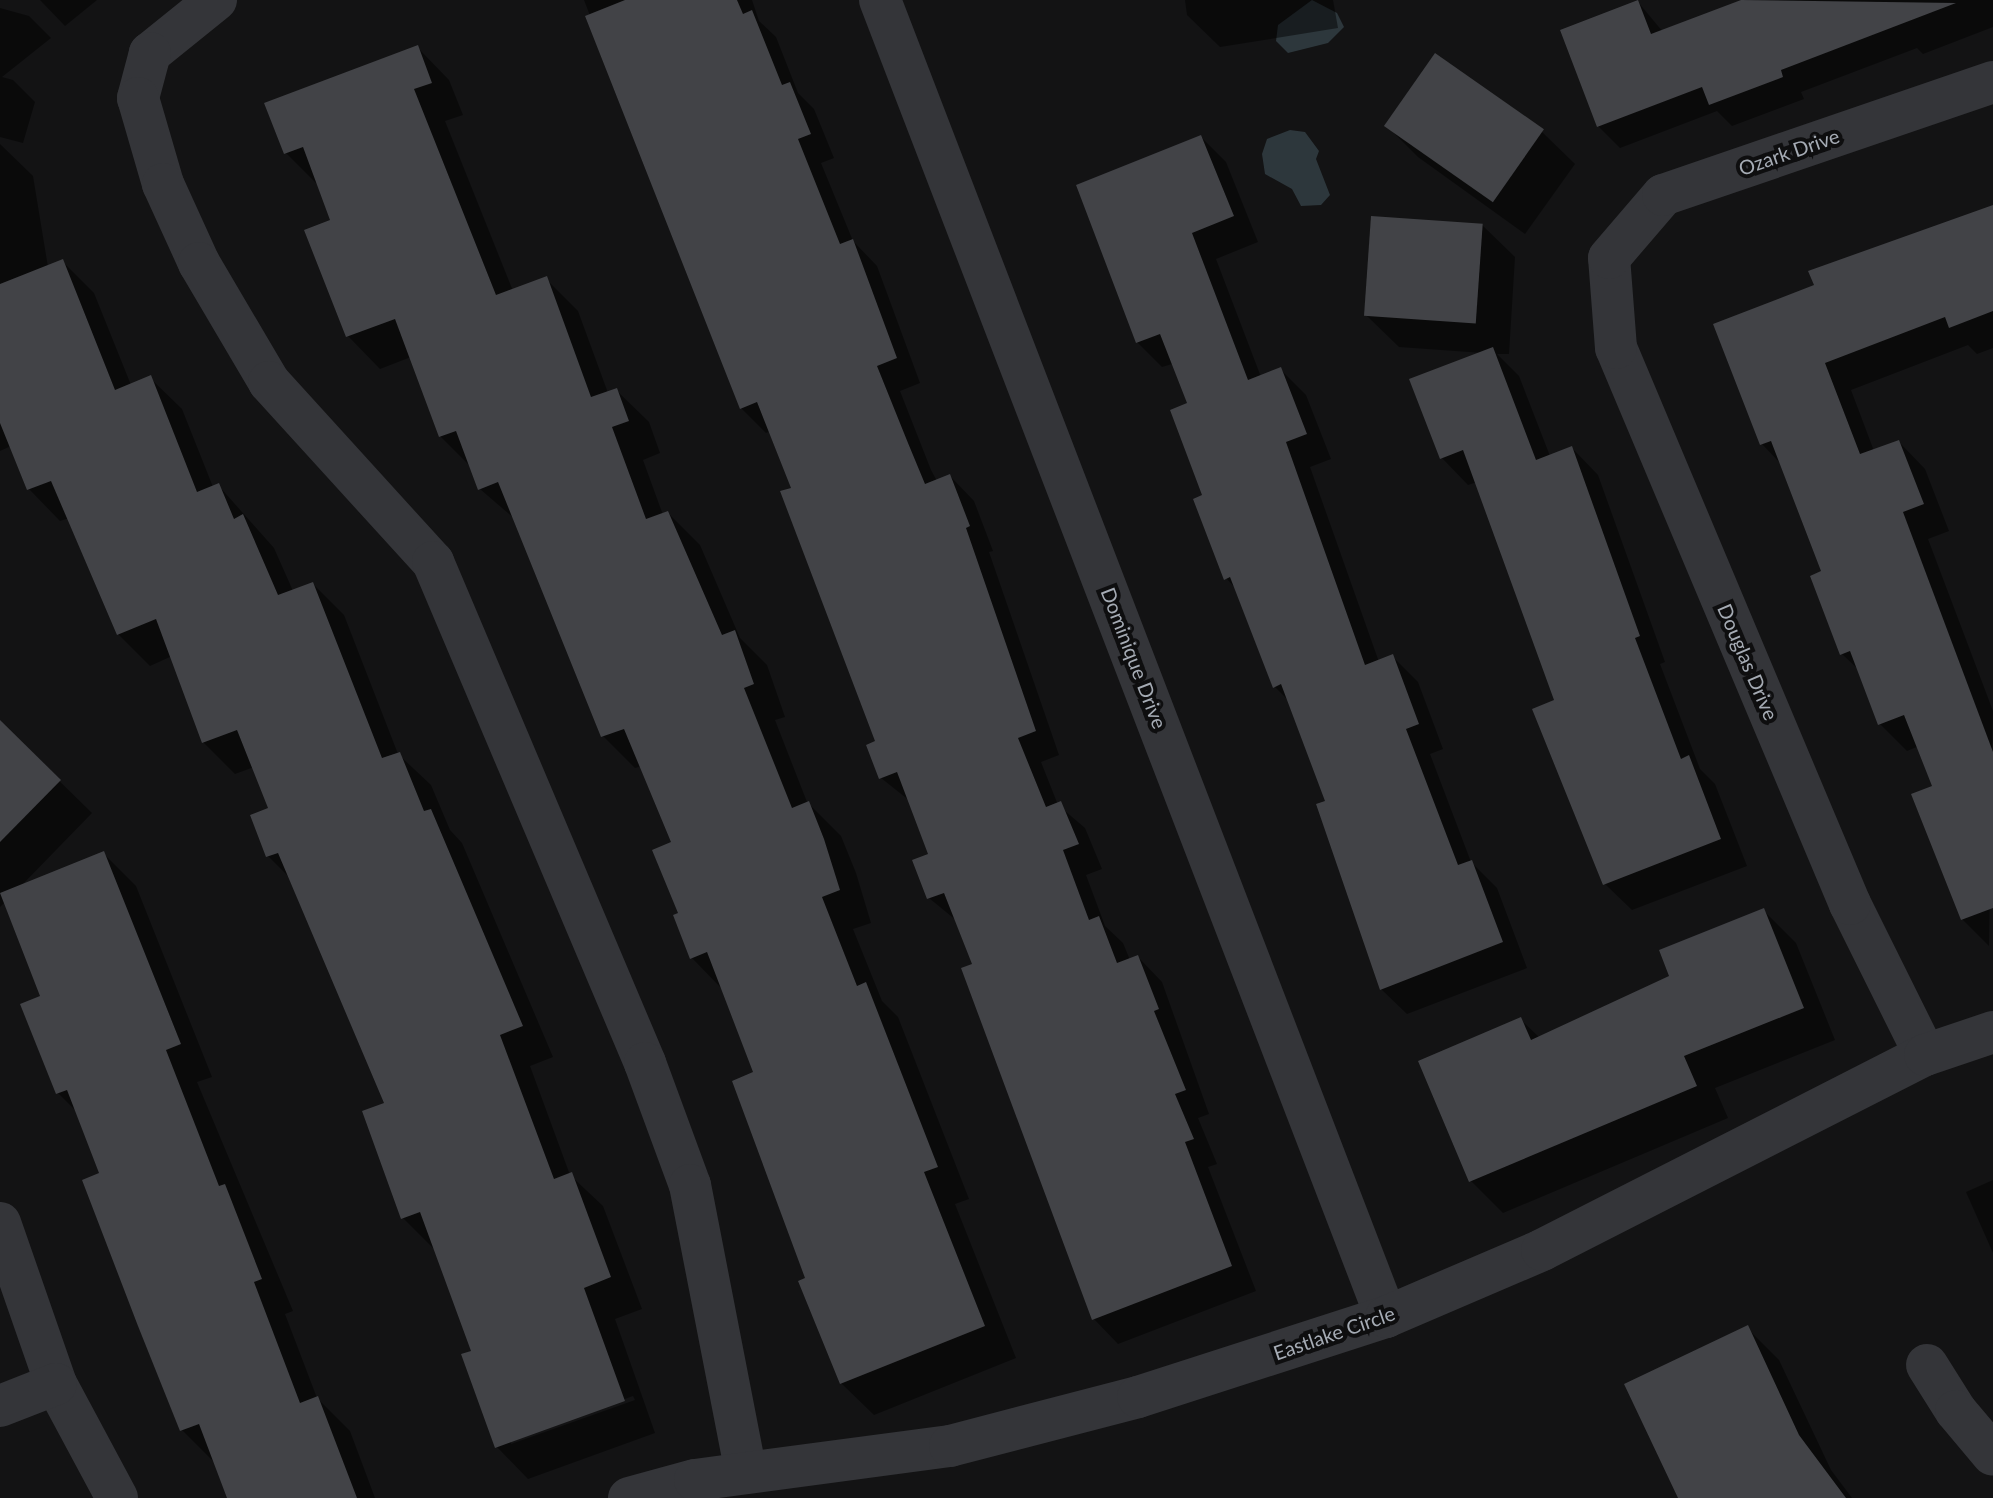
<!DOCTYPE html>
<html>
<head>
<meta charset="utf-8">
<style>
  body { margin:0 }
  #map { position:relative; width:1993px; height:1498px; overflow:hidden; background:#131314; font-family:Lato,sans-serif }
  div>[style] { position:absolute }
  .water>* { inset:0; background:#2d373c }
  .shadow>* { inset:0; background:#0007 }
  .building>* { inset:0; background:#424347; transform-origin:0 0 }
  .minor>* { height:42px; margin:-21px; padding:0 21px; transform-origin:21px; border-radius:21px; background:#343539 }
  span { translate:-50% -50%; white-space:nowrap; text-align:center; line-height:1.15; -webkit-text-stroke:8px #0e0e0f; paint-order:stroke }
  .street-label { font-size:20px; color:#a5abb4 }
</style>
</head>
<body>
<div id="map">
  <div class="water">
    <div style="clip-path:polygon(1312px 0,1337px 13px,1344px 27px,1328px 43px,1288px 53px,1276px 41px,1278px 25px)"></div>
    <div style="clip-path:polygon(1290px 130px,1305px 132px,1319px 151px,1316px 159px,1330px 195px,1321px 205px,1301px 206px,1292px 189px,1265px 174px,1262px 154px,1267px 139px)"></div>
  </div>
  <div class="shadow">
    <div style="clip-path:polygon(40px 0,97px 0,65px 26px)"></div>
    <div style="clip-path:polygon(584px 0,752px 0,759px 21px,776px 37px,798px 93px,814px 109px,834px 158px,821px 163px,853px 241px,877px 266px,920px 383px,900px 391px,931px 470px,937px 481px,950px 476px,974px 501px,993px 551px,989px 552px,1059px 755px,1041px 762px,1058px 805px,1085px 828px,1102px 869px,1086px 875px,1105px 926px,1123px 943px,1130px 960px,1138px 957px,1162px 982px,1209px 1114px,1198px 1118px,1217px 1164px,1208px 1167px,1256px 1291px,1118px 1344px,1094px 1319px,974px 965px,957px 921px,929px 898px,930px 855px,910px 801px,881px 778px,878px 742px,793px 489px,770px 431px,766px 433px,741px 408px)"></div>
    <div style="clip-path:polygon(1185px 0,1333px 0,1338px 28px,1220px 47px,1187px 15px)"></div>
    <div style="clip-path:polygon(1746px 0,1993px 0,1993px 27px,1923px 54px,1917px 48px,1801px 92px,1804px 99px,1732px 126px,1717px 111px,1620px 148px,1598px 126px,1638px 2px,1663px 32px)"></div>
    <div style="clip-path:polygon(0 8px,29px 16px,51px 38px,2px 77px,13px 80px,35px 102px,23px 143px,0 137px)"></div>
    <div style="clip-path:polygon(417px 47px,449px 80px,463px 115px,445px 121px,513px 291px,546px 279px,578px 311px,608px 393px,616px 390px,649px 422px,660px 453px,643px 460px,663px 515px,668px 513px,700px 545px,740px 638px,767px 665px,785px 717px,775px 720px,807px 802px,841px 836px,856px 873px,871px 923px,853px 929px,882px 1001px,898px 1017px,969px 1199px,955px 1204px,1016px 1358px,874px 1415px,841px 1383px,807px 1279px,756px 1073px,724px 991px,692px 958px,680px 914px,674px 843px,642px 766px,635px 768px,603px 736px,516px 520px,480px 489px,472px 468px,440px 436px,411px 357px,380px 369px,348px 336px,332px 221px,318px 185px,286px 153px)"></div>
    <div style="clip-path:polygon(1386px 125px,1542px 132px,1575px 164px,1525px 234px,1418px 157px)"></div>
    <div style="clip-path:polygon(1201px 137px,1226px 162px,1258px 242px,1216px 259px,1261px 377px,1280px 369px,1306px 395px,1331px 459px,1310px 467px,1379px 662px,1392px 656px,1418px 682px,1443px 749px,1430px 754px,1471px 862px,1497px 888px,1527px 968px,1407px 1014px,1381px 989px,1328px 802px,1289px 701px,1274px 686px,1238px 591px,1226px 578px,1190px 404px,1172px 364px,1162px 367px,1137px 342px)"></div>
    <div style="clip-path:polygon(evenodd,0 144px,33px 176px,48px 267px,62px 261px,94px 293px,131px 385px,150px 378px,182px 409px,213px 487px,218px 485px,274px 548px,293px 591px,313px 584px,344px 615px,398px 754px,431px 785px,450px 830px,462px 843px,553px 1057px,530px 1066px,570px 1175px,603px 1206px,642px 1309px,615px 1319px,655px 1433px,528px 1479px,497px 1447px,474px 1352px,434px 1249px,403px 1218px,387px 1104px,293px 881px,268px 856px,271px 809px,254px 767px,235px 774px,203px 742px,172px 656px,150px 666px,118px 634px,69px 518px,60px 521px,29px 489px,11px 446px,0 451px,0 144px,633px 1396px,635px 1400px,511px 1444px,511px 1440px,633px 1396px)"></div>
    <div style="clip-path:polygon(1993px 210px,1993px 348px,1977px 354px,1968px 345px,1851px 390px,1874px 451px,1899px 442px,1925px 469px,1949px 531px,1928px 539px,1993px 711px,1989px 946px,1962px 919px,1934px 788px,1919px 746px,1907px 751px,1880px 724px,1860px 671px,1842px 654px,1823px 573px,1782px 465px,1762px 444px,1816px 286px)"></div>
    <div style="clip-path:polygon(1482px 225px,1515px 257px,1509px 354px,1497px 354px,1519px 376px,1550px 456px,1572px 448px,1598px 475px,1665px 662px,1660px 664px,1700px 769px,1715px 784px,1747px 866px,1632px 910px,1605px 884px,1557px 701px,1477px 482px,1468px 485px,1442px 458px,1483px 353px,1399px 347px,1366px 315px)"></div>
    <div style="clip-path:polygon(0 723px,92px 813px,22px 885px,104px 854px,136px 886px,212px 1077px,197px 1082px,293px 1311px,285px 1314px,317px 1398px,350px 1431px,375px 1498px,229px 1498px,214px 1462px,182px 1430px,102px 1174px,78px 1113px,58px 1093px,42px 997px,5px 902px,0 907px)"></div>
    <div style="clip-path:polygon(1763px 910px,1796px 943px,1835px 1040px,1715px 1088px,1728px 1118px,1503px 1213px,1471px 1181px,1521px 1020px,1540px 1038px,1671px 977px)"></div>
    <div style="clip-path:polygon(1993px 1180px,1993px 1253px,1966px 1192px)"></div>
    <div style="clip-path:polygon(1747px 1328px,1779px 1360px,1831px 1470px,1852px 1498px,1680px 1498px)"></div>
  </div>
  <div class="building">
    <div style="clip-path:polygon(625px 0,737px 0,743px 14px,752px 10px,782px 85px,790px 82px,811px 134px,798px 139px,840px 244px,853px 239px,897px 358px,877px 366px,908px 443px,925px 484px,950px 474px,970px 526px,966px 528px,1036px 731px,1018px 738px,1046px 807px,1061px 801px,1079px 844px,1063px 850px,1089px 920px,1099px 916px,1117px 963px,1138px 955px,1159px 1009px,1154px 1011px,1186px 1090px,1175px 1094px,1194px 1139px,1185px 1142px,1232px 1266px,1092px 1320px,961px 968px,972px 964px,944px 893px,927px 899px,912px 860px,928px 854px,897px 772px,879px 779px,866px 745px,875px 741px,780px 491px,791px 488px,757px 402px,740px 409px,585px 16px)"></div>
    <div style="clip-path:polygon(1638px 0,1651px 34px,1741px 0,1956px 3px,1781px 70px,1783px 77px,1709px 105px,1702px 87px,1597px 127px,1560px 30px)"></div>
    <div style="clip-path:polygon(418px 45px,432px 83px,414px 89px,496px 295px,547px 276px,591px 397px,617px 388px,629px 421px,612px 427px,646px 519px,668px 511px,722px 635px,735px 630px,754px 684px,744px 688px,792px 808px,809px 801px,824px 839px,840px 890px,822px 897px,857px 986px,866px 982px,938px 1167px,924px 1172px,985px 1326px,840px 1384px,798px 1281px,805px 1278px,732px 1081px,753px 1072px,707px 952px,690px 959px,673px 915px,678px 913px,652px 850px,671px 842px,624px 729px,601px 737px,498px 482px,478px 490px,456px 431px,439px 437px,395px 319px,346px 337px,304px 230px,330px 220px,303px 147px,284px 154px,264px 103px)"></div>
    <div style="left:1435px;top:53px;width:133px;height:89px;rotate:35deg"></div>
    <div style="clip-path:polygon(1201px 135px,1234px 216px,1192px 233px,1248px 380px,1281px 367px,1307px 434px,1286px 442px,1365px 665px,1393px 654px,1419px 724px,1406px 729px,1458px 865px,1472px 860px,1503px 942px,1380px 990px,1316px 804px,1325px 801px,1281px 684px,1273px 688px,1230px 577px,1224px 580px,1193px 499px,1202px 495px,1170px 410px,1187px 403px,1160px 334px,1136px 343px,1076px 185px)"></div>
    <div style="clip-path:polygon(1993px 205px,1993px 311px,1949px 328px,1945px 317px,1825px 363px,1860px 454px,1899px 440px,1924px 504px,1903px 512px,1993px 752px,1993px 908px,1961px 920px,1911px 794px,1932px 786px,1904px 715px,1878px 725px,1850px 651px,1840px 655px,1810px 576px,1821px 571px,1771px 441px,1760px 445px,1713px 324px,1814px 285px,1808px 271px)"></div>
    <div style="left:1371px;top:216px;width:112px;height:100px;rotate:4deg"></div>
    <div style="clip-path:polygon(63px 259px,115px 390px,151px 375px,197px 492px,219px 483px,234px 519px,243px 514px,278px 595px,313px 582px,382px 758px,400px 752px,424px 811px,431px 809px,523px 1026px,500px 1035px,554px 1179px,572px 1172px,611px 1277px,584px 1288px,625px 1401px,495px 1448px,461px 1354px,471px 1351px,420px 1212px,401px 1219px,362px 1111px,384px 1103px,278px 853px,266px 857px,250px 815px,268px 808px,237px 730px,202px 743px,156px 619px,117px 635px,51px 481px,27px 490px,0 423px,0 284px)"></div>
    <div style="clip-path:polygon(1493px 347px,1536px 460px,1572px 446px,1640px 636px,1635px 638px,1681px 759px,1689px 755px,1721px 839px,1603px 885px,1532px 709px,1554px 700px,1463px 450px,1440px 459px,1409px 379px)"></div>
    <div style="clip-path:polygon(0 720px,61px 780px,0 842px)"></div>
    <div style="clip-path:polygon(104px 851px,181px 1044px,166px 1050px,219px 1186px,225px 1184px,262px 1279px,254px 1282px,300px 1403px,318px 1396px,357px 1498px,227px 1498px,199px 1424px,180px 1431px,138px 1326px,82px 1180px,99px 1173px,67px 1090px,56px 1094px,20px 1004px,40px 996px,0 893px)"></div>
    <div style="clip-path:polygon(1764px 908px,1804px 1008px,1684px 1056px,1697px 1086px,1469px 1182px,1418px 1061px,1521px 1017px,1531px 1040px,1669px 976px,1659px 950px)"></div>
    <div style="clip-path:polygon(1748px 1325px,1799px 1435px,1846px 1498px,1678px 1498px,1624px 1384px)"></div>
  </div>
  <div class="minor">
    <div style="left:216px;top:0;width:85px;rotate:141.2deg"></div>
    <div style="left:150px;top:53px;width:47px;rotate:104.9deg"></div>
    <div style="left:138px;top:98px;width:90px;rotate:73.8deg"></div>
    <div style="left:163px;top:184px;width:87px;rotate:65.5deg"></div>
    <div style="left:199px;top:263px;width:138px;rotate:59.5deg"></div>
    <div style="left:269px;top:382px;width:244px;rotate:47.7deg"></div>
    <div style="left:433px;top:562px;width:544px;rotate:67.06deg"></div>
    <div style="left:645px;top:1063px;width:130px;rotate:69.8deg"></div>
    <div style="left:690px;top:1185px;width:293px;rotate:79deg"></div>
    <div style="left:880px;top:0;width:1411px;rotate:68.98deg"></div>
    <div style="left:1925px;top:1055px;width:169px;rotate:-116.4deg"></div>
    <div style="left:1850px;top:904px;width:603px;rotate:-112.82deg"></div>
    <div style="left:1616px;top:348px;width:90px;rotate:-94.4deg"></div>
    <div style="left:1609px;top:258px;width:83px;rotate:-49.4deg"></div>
    <div style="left:1663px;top:195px;width:349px;rotate:-18.9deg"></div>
    <div style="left:0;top:1223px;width:170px;rotate:70.8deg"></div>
    <div style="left:56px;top:1384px;width:129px;rotate:61.8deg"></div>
    <div style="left:1927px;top:1365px;width:54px;rotate:57.8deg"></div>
    <div style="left:1956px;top:1411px;width:57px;rotate:49.9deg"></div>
    <div style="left:0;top:1406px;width:60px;rotate:-21.4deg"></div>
    <div style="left:629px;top:1498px;width:68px;rotate:-15.3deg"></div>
    <div style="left:695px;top:1480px;width:257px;rotate:-7.6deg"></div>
    <div style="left:950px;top:1446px;width:194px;rotate:-14.6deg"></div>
    <div style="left:1138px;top:1397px;width:261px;rotate:-17.9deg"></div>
    <div style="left:1386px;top:1317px;width:170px;rotate:-23.2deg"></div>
    <div style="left:1542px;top:1250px;width:430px;rotate:-27deg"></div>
    <div style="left:1925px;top:1055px;width:72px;rotate:-18.7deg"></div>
  </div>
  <div class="street-label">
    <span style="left:1789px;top:152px;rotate:-19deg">Ozark Drive</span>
    <span style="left:1134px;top:658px;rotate:69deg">Dominique Drive</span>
    <span style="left:1748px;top:662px;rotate:67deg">Douglas Drive</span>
    <span style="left:1334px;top:1333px;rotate:-19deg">Eastlake Circle</span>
  </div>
</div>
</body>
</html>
